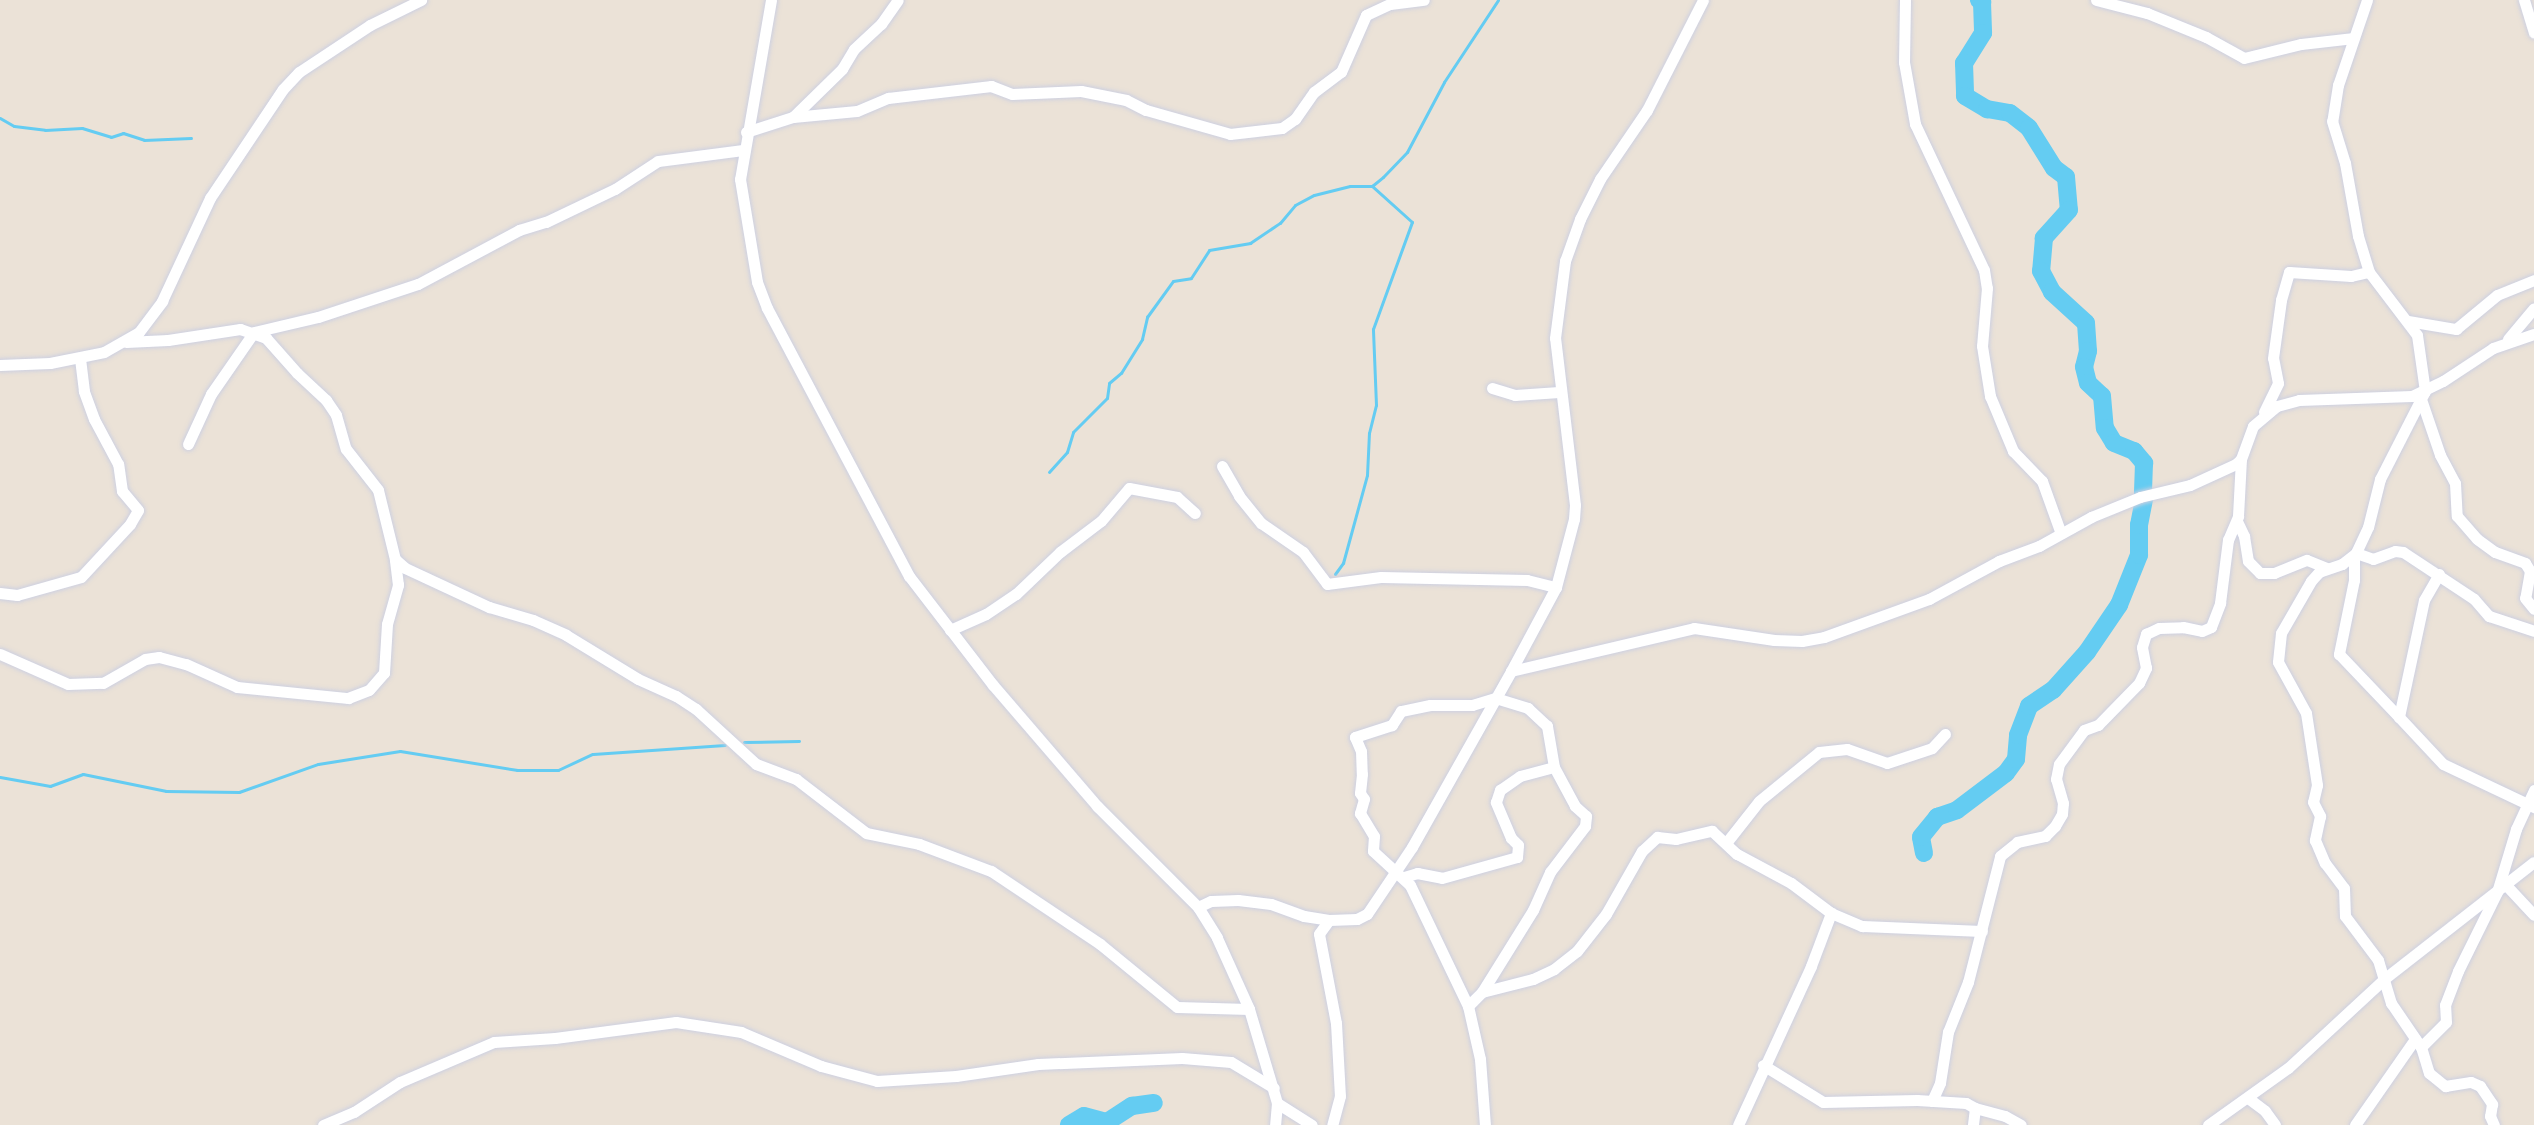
<!DOCTYPE html>
<html>
<head>
<meta charset="utf-8">
<style>
  body { margin:0 }
  #map { position:relative; width:2534px; height:1125px; overflow:hidden; background:#ebe2d7; font-family:Overpass,sans-serif }
  div>[style] { position:absolute }
  .stream>* { height:3px; margin:-1.5px; padding:0 1.5px; transform-origin:1.5px; border-radius:1.5px; background:#64ccf2 }
  .river>* { height:18px; margin:-9px; padding:0 9px; transform-origin:9px; border-radius:9px; background:#64ccf2 }
  .roads { filter:drop-shadow(0 0 2px #cdd0e1) drop-shadow(0 0 2px #cdd0e1) }
  .minor>* { height:11px; margin:-5.5px; padding:0 5.5px; transform-origin:5.5px; border-radius:5.5px; background:#fff }
  span { translate:-50% -50%; white-space:nowrap; text-align:center; line-height:1.15; -webkit-text-stroke:6px #fff; paint-order:stroke }
</style>
</head>
<body>
<div id="map">
  <div class="stream">
    <div style="left:0;top:118px;width:16px;rotate:30deg"></div>
    <div style="left:14px;top:126px;width:31px;rotate:7deg"></div>
    <div style="left:45px;top:130px;width:37px;rotate:-3deg"></div>
    <div style="left:82px;top:128px;width:30px;rotate:17deg"></div>
    <div style="left:111px;top:137px;width:13px;rotate:-18deg"></div>
    <div style="left:123px;top:133px;width:22px;rotate:18deg"></div>
    <div style="left:144px;top:140px;width:47px;rotate:-2.4deg"></div>
    <div style="left:1049px;top:472px;width:27px;rotate:-48deg"></div>
    <div style="left:1067px;top:452px;width:21px;rotate:-73deg"></div>
    <div style="left:1073px;top:432px;width:48px;rotate:-45deg"></div>
    <div style="left:1107px;top:398px;width:15px;rotate:-82deg"></div>
    <div style="left:1109px;top:383px;width:16px;rotate:-40deg"></div>
    <div style="left:1121px;top:373px;width:40px;rotate:-58deg"></div>
    <div style="left:1142px;top:339px;width:23px;rotate:-77deg"></div>
    <div style="left:1147px;top:317px;width:44px;rotate:-54.2deg"></div>
    <div style="left:1173px;top:281px;width:18px;rotate:-9deg"></div>
    <div style="left:1191px;top:278px;width:33px;rotate:-57deg"></div>
    <div style="left:1209px;top:250px;width:42px;rotate:-9.7deg"></div>
    <div style="left:1250px;top:243px;width:36px;rotate:-34deg"></div>
    <div style="left:1280px;top:223px;width:23px;rotate:-50deg"></div>
    <div style="left:1295px;top:205px;width:21px;rotate:-28deg"></div>
    <div style="left:1314px;top:195px;width:37px;rotate:-14deg"></div>
    <div style="left:1350px;top:186px;width:22px"></div>
    <div style="left:1372px;top:186px;width:14px;rotate:-39deg"></div>
    <div style="left:1383px;top:177px;width:35px;rotate:-46deg"></div>
    <div style="left:1407px;top:152px;width:79px;rotate:-62.1deg"></div>
    <div style="left:1444px;top:82px;width:98px;rotate:-56.6deg"></div>
    <div style="left:1335px;top:574px;width:14px;rotate:-54deg"></div>
    <div style="left:1343px;top:563px;width:91px;rotate:-74.7deg"></div>
    <div style="left:1367px;top:475px;width:42px;rotate:-87.3deg"></div>
    <div style="left:1369px;top:433px;width:29px;rotate:-76deg"></div>
    <div style="left:1376px;top:405px;width:76px;rotate:-92.3deg"></div>
    <div style="left:1373px;top:329px;width:114px;rotate:-70deg"></div>
    <div style="left:1412px;top:222px;width:54px;rotate:-138deg"></div>
    <div style="left:744px;top:742px;width:55px;rotate:-1deg"></div>
    <div style="left:0;top:777px;width:51px;rotate:10.2deg"></div>
    <div style="left:50px;top:786px;width:35px;rotate:-20deg"></div>
    <div style="left:83px;top:774px;width:85px;rotate:11.6deg"></div>
    <div style="left:166px;top:791px;width:73px;rotate:0.8deg"></div>
    <div style="left:239px;top:792px;width:84px;rotate:-19.5deg"></div>
    <div style="left:318px;top:764px;width:83px;rotate:-9deg"></div>
    <div style="left:400px;top:751px;width:119px;rotate:9.2deg"></div>
    <div style="left:517px;top:770px;width:41px"></div>
    <div style="left:558px;top:770px;width:38px;rotate:-25deg"></div>
    <div style="left:593px;top:754px;width:132px;rotate:-3.9deg"></div>
  </div>
  <div class="river">
    <div style="left:1979px;top:0;width:4px;rotate:34deg"></div>
    <div style="left:1982px;top:2px;width:31px;rotate:88deg"></div>
    <div style="left:1983px;top:33px;width:36px;rotate:122deg"></div>
    <div style="left:1964px;top:63px;width:33px;rotate:88deg"></div>
    <div style="left:1965px;top:96px;width:26px;rotate:31deg"></div>
    <div style="left:1987px;top:109px;width:23px;rotate:10deg"></div>
    <div style="left:2010px;top:113px;width:24px;rotate:38deg"></div>
    <div style="left:2029px;top:128px;width:47px;rotate:58deg"></div>
    <div style="left:2054px;top:168px;width:15px;rotate:37deg"></div>
    <div style="left:2066px;top:177px;width:33px;rotate:85deg"></div>
    <div style="left:2069px;top:210px;width:38px;rotate:132deg"></div>
    <div style="left:2044px;top:238px;width:33px;rotate:95deg"></div>
    <div style="left:2041px;top:271px;width:24px;rotate:62deg"></div>
    <div style="left:2052px;top:292px;width:46px;rotate:42.4deg"></div>
    <div style="left:2086px;top:323px;width:28px;rotate:86deg"></div>
    <div style="left:2088px;top:351px;width:16px;rotate:104deg"></div>
    <div style="left:2084px;top:367px;width:16px;rotate:76deg"></div>
    <div style="left:2088px;top:383px;width:19px;rotate:43deg"></div>
    <div style="left:2102px;top:396px;width:32px;rotate:85deg"></div>
    <div style="left:2105px;top:428px;width:17px;rotate:59deg"></div>
    <div style="left:2114px;top:443px;width:22px;rotate:22deg"></div>
    <div style="left:2134px;top:451px;width:16px;rotate:50deg"></div>
    <div style="left:2144px;top:463px;width:30px;rotate:92deg"></div>
    <div style="left:1924px;top:853px;width:16px;rotate:-101deg"></div>
    <div style="left:1921px;top:837px;width:26px;rotate:-51deg"></div>
    <div style="left:1937px;top:817px;width:21px;rotate:-19deg"></div>
    <div style="left:1957px;top:810px;width:61px;rotate:-37.1deg"></div>
    <div style="left:2006px;top:773px;width:17px;rotate:-54deg"></div>
    <div style="left:2016px;top:759px;width:24px;rotate:-85deg"></div>
    <div style="left:2018px;top:735px;width:31px;rotate:-69deg"></div>
    <div style="left:2029px;top:706px;width:29px;rotate:-34deg"></div>
    <div style="left:2053px;top:690px;width:51px;rotate:-48.2deg"></div>
    <div style="left:2087px;top:652px;width:57px;rotate:-55.8deg"></div>
    <div style="left:2119px;top:605px;width:54px;rotate:-68.2deg"></div>
    <div style="left:2139px;top:555px;width:30px;rotate:-90deg"></div>
    <div style="left:2139px;top:525px;width:26px;rotate:-79deg"></div>
    <div style="left:1069px;top:1125px;width:17px;rotate:-31deg"></div>
    <div style="left:1084px;top:1116px;width:24px;rotate:15deg"></div>
    <div style="left:1107px;top:1122px;width:30px;rotate:-33deg"></div>
    <div style="left:1132px;top:1106px;width:22px;rotate:-8deg"></div>
  </div>
  <div class="roads">
    <div class="minor">
      <div style="left:771px;top:0;width:182px;rotate:99.8deg"></div>
      <div style="left:740px;top:179px;width:104px;rotate:80.6deg"></div>
      <div style="left:757px;top:282px;width:28px;rotate:69deg"></div>
      <div style="left:767px;top:308px;width:303px;rotate:62.1deg"></div>
      <div style="left:909px;top:576px;width:138px;rotate:52.4deg"></div>
      <div style="left:993px;top:685px;width:160px;rotate:49.3deg"></div>
      <div style="left:1097px;top:806px;width:143px;rotate:45deg"></div>
      <div style="left:1198px;top:907px;width:36px;rotate:58deg"></div>
      <div style="left:1217px;top:938px;width:78px;rotate:65.7deg"></div>
      <div style="left:1249px;top:1009px;width:98px;rotate:73.4deg"></div>
      <div style="left:1277px;top:1103px;width:22px;rotate:95deg"></div>
      <div style="left:1905px;top:0;width:62px;rotate:90.9deg"></div>
      <div style="left:1904px;top:62px;width:63px;rotate:79.9deg"></div>
      <div style="left:1915px;top:124px;width:161px;rotate:64.7deg"></div>
      <div style="left:1984px;top:270px;width:18px;rotate:81deg"></div>
      <div style="left:1987px;top:288px;width:58px;rotate:94.9deg"></div>
      <div style="left:1982px;top:346px;width:51px;rotate:80.9deg"></div>
      <div style="left:1990px;top:396px;width:60px;rotate:67.3deg"></div>
      <div style="left:2013px;top:451px;width:42px;rotate:46deg"></div>
      <div style="left:2042px;top:481px;width:53px;rotate:70.2deg"></div>
      <div style="left:2096px;top:0;width:53px;rotate:14.3deg"></div>
      <div style="left:2147px;top:13px;width:64px;rotate:22.1deg"></div>
      <div style="left:2206px;top:37px;width:43px;rotate:28.9deg"></div>
      <div style="left:2244px;top:58px;width:59px;rotate:-13.8deg"></div>
      <div style="left:2301px;top:44px;width:53px;rotate:-6.5deg"></div>
      <div style="left:2367px;top:0;width:90px;rotate:108.8deg"></div>
      <div style="left:2338px;top:85px;width:36px;rotate:99deg"></div>
      <div style="left:2332px;top:121px;width:44px;rotate:72.8deg"></div>
      <div style="left:2345px;top:163px;width:74px;rotate:79.9deg"></div>
      <div style="left:2358px;top:236px;width:38px;rotate:73deg"></div>
      <div style="left:2369px;top:272px;width:79px;rotate:52.7deg"></div>
      <div style="left:2417px;top:335px;width:57px;rotate:81.9deg"></div>
      <div style="left:2425px;top:391px;width:99px;rotate:117.1deg"></div>
      <div style="left:2380px;top:479px;width:49px;rotate:104deg"></div>
      <div style="left:2368px;top:527px;width:29px;rotate:115deg"></div>
      <div style="left:2356px;top:553px;width:18px;rotate:142deg"></div>
      <div style="left:2342px;top:564px;width:24px;rotate:161deg"></div>
      <div style="left:2319px;top:572px;width:12px;rotate:132deg"></div>
      <div style="left:2311px;top:581px;width:60px;rotate:120deg"></div>
      <div style="left:2281px;top:633px;width:29px;rotate:96deg"></div>
      <div style="left:2278px;top:662px;width:58px;rotate:61.2deg"></div>
      <div style="left:2306px;top:713px;width:73px;rotate:81.3deg"></div>
      <div style="left:2317px;top:785px;width:17px;rotate:103deg"></div>
      <div style="left:2313px;top:802px;width:16px;rotate:63deg"></div>
      <div style="left:2320px;top:816px;width:25px;rotate:102deg"></div>
      <div style="left:2315px;top:840px;width:25px;rotate:67deg"></div>
      <div style="left:2325px;top:863px;width:31px;rotate:53deg"></div>
      <div style="left:2344px;top:888px;width:28px;rotate:88deg"></div>
      <div style="left:2345px;top:916px;width:55px;rotate:53.1deg"></div>
      <div style="left:2378px;top:960px;width:45px;rotate:73.2deg"></div>
      <div style="left:2391px;top:1003px;width:53px;rotate:55.7deg"></div>
      <div style="left:2421px;top:1047px;width:27px;rotate:73deg"></div>
      <div style="left:2429px;top:1073px;width:21px;rotate:39deg"></div>
      <div style="left:2445px;top:1086px;width:26px;rotate:-9deg"></div>
      <div style="left:2471px;top:1082px;width:10px;rotate:24deg"></div>
      <div style="left:2480px;top:1086px;width:22px;rotate:56deg"></div>
      <div style="left:2492px;top:1104px;width:12px;rotate:99deg"></div>
      <div style="left:2490px;top:1116px;width:10px;rotate:66deg"></div>
      <div style="left:2524px;top:0;width:34px;rotate:73deg"></div>
      <div style="left:793px;top:117px;width:64px;rotate:-5.4deg"></div>
      <div style="left:857px;top:111px;width:34px;rotate:-23deg"></div>
      <div style="left:888px;top:98px;width:104px;rotate:-6.6deg"></div>
      <div style="left:991px;top:86px;width:22px;rotate:21deg"></div>
      <div style="left:1012px;top:94px;width:69px;rotate:-2.5deg"></div>
      <div style="left:1081px;top:91px;width:46px;rotate:11.3deg"></div>
      <div style="left:1126px;top:100px;width:22px;rotate:27deg"></div>
      <div style="left:1146px;top:110px;width:87px;rotate:15.9deg"></div>
      <div style="left:1230px;top:134px;width:52px;rotate:-6.6deg"></div>
      <div style="left:1282px;top:128px;width:16px;rotate:-35deg"></div>
      <div style="left:1295px;top:119px;width:33px;rotate:-55deg"></div>
      <div style="left:1314px;top:92px;width:34px;rotate:-37deg"></div>
      <div style="left:1341px;top:72px;width:62px;rotate:-66.3deg"></div>
      <div style="left:1366px;top:15px;width:26px;rotate:-25deg"></div>
      <div style="left:1390px;top:4px;width:34px;rotate:-7deg"></div>
      <div style="left:746px;top:132px;width:49px;rotate:-17.7deg"></div>
      <div style="left:793px;top:117px;width:69px;rotate:-44.4deg"></div>
      <div style="left:842px;top:69px;width:23px;rotate:-59deg"></div>
      <div style="left:854px;top:49px;width:37px;rotate:-43deg"></div>
      <div style="left:881px;top:24px;width:29px;rotate:-55deg"></div>
      <div style="left:2408px;top:321px;width:49px;rotate:9.5deg"></div>
      <div style="left:2456px;top:329px;width:53px;rotate:-39.7deg"></div>
      <div style="left:2497px;top:295px;width:40px;rotate:-22deg"></div>
      <div style="left:2508px;top:339px;width:40px;rotate:-50deg"></div>
      <div style="left:126px;top:342px;width:42px;rotate:-2.7deg"></div>
      <div style="left:168px;top:340px;width:73px;rotate:-8.7deg"></div>
      <div style="left:240px;top:329px;width:28px;rotate:19deg"></div>
      <div style="left:266px;top:338px;width:47px;rotate:48.5deg"></div>
      <div style="left:297px;top:373px;width:40px;rotate:43deg"></div>
      <div style="left:326px;top:400px;width:18px;rotate:56deg"></div>
      <div style="left:336px;top:415px;width:35px;rotate:74deg"></div>
      <div style="left:346px;top:449px;width:52px;rotate:52deg"></div>
      <div style="left:378px;top:490px;width:71px;rotate:76.2deg"></div>
      <div style="left:395px;top:559px;width:13px;rotate:42deg"></div>
      <div style="left:405px;top:568px;width:93px;rotate:24.9deg"></div>
      <div style="left:489px;top:607px;width:46px;rotate:16.5deg"></div>
      <div style="left:533px;top:620px;width:36px;rotate:24deg"></div>
      <div style="left:566px;top:635px;width:84px;rotate:31.4deg"></div>
      <div style="left:638px;top:679px;width:42px;rotate:24.1deg"></div>
      <div style="left:676px;top:696px;width:24px;rotate:33deg"></div>
      <div style="left:696px;top:709px;width:81px;rotate:42.5deg"></div>
      <div style="left:756px;top:764px;width:43px;rotate:20.6deg"></div>
      <div style="left:796px;top:779px;width:88px;rotate:37.6deg"></div>
      <div style="left:866px;top:833px;width:54px;rotate:11.7deg"></div>
      <div style="left:919px;top:844px;width:77px;rotate:20.6deg"></div>
      <div style="left:991px;top:871px;width:131px;rotate:33.8deg"></div>
      <div style="left:1100px;top:944px;width:99px;rotate:39.3deg"></div>
      <div style="left:1177px;top:1007px;width:72px;rotate:1.6deg"></div>
      <div style="left:0;top:365px;width:50px;rotate:-2.3deg"></div>
      <div style="left:50px;top:363px;width:55px;rotate:-11.5deg"></div>
      <div style="left:104px;top:352px;width:40px;rotate:-29.7deg"></div>
      <div style="left:139px;top:332px;width:39px;rotate:-53deg"></div>
      <div style="left:162px;top:301px;width:114px;rotate:-65deg"></div>
      <div style="left:210px;top:198px;width:131px;rotate:-56.2deg"></div>
      <div style="left:283px;top:89px;width:23px;rotate:-47deg"></div>
      <div style="left:299px;top:72px;width:85px;rotate:-33.5deg"></div>
      <div style="left:370px;top:25px;width:57px;rotate:-26.1deg"></div>
      <div style="left:1492px;top:388px;width:24px;rotate:17deg"></div>
      <div style="left:1515px;top:395px;width:44px;rotate:-3.9deg"></div>
      <div style="left:2422px;top:402px;width:56px;rotate:71.2deg"></div>
      <div style="left:2440px;top:455px;width:32px;rotate:62deg"></div>
      <div style="left:2455px;top:483px;width:33px;rotate:87deg"></div>
      <div style="left:2457px;top:516px;width:30px;rotate:49deg"></div>
      <div style="left:2477px;top:539px;width:22px;rotate:36deg"></div>
      <div style="left:2495px;top:552px;width:32px;rotate:20deg"></div>
      <div style="left:2525px;top:563px;width:9px;rotate:58deg"></div>
      <div style="left:2530px;top:571px;width:27px;rotate:100deg"></div>
      <div style="left:2525px;top:598px;width:14px;rotate:51deg"></div>
      <div style="left:2264px;top:412px;width:32px;rotate:-64deg"></div>
      <div style="left:2278px;top:383px;width:25px;rotate:-101deg"></div>
      <div style="left:2273px;top:358px;width:59px;rotate:-82.1deg"></div>
      <div style="left:2281px;top:300px;width:29px;rotate:-74deg"></div>
      <div style="left:2289px;top:272px;width:62px;rotate:3.7deg"></div>
      <div style="left:2351px;top:276px;width:18px;rotate:-13deg"></div>
      <div style="left:188px;top:444px;width:55px;rotate:-65.3deg"></div>
      <div style="left:211px;top:394px;width:75px;rotate:-55.3deg"></div>
      <div style="left:254px;top:332px;width:66px;rotate:-13.2deg"></div>
      <div style="left:318px;top:317px;width:105px;rotate:-18.3deg"></div>
      <div style="left:418px;top:284px;width:115px;rotate:-28.1deg"></div>
      <div style="left:519px;top:230px;width:28px;rotate:-17deg"></div>
      <div style="left:546px;top:222px;width:76px;rotate:-25.6deg"></div>
      <div style="left:615px;top:189px;width:51px;rotate:-33.1deg"></div>
      <div style="left:658px;top:161px;width:86px;rotate:-7.4deg"></div>
      <div style="left:1222px;top:466px;width:34px;rotate:60deg"></div>
      <div style="left:1239px;top:496px;width:35px;rotate:51deg"></div>
      <div style="left:1261px;top:523px;width:51px;rotate:34.6deg"></div>
      <div style="left:1303px;top:552px;width:40px;rotate:53deg"></div>
      <div style="left:1327px;top:584px;width:54px;rotate:-7.4deg"></div>
      <div style="left:1381px;top:577px;width:146px;rotate:1.2deg"></div>
      <div style="left:1527px;top:580px;width:30px;rotate:14deg"></div>
      <div style="left:2237px;top:521px;width:17px;rotate:65deg"></div>
      <div style="left:2244px;top:536px;width:25px;rotate:81deg"></div>
      <div style="left:2248px;top:561px;width:17px;rotate:45deg"></div>
      <div style="left:2260px;top:573px;width:14px"></div>
      <div style="left:2274px;top:573px;width:35px;rotate:-22deg"></div>
      <div style="left:2307px;top:560px;width:22px;rotate:22deg"></div>
      <div style="left:2356px;top:553px;width:18px;rotate:19deg"></div>
      <div style="left:2373px;top:559px;width:23px;rotate:-20deg"></div>
      <div style="left:2395px;top:551px;width:8px;rotate:7deg"></div>
      <div style="left:2403px;top:552px;width:85px;rotate:33.5deg"></div>
      <div style="left:2474px;top:599px;width:23px;rotate:49deg"></div>
      <div style="left:2489px;top:616px;width:47px;rotate:18.4deg"></div>
      <div style="left:2354px;top:556px;width:24px;rotate:90deg"></div>
      <div style="left:2354px;top:580px;width:76px;rotate:101.5deg"></div>
      <div style="left:2339px;top:654px;width:87px;rotate:46.4deg"></div>
      <div style="left:2439px;top:574px;width:30px;rotate:120deg"></div>
      <div style="left:2424px;top:600px;width:120px;rotate:102.1deg"></div>
      <div style="left:2399px;top:717px;width:64px;rotate:46.9deg"></div>
      <div style="left:2443px;top:764px;width:101px;rotate:25.3deg"></div>
      <div style="left:0;top:593px;width:17px;rotate:7deg"></div>
      <div style="left:17px;top:595px;width:66px;rotate:-15.7deg"></div>
      <div style="left:81px;top:577px;width:72px;rotate:-47.2deg"></div>
      <div style="left:130px;top:524px;width:16px;rotate:-60deg"></div>
      <div style="left:138px;top:510px;width:25px;rotate:-130deg"></div>
      <div style="left:122px;top:491px;width:27px;rotate:-98deg"></div>
      <div style="left:118px;top:464px;width:51px;rotate:-118.1deg"></div>
      <div style="left:94px;top:419px;width:30px;rotate:-110deg"></div>
      <div style="left:84px;top:391px;width:33px;rotate:-97deg"></div>
      <div style="left:950px;top:630px;width:39px;rotate:-24deg"></div>
      <div style="left:986px;top:614px;width:36px;rotate:-34deg"></div>
      <div style="left:1016px;top:594px;width:61px;rotate:-43.7deg"></div>
      <div style="left:1060px;top:552px;width:51px;rotate:-37.1deg"></div>
      <div style="left:1101px;top:521px;width:43px;rotate:-49.7deg"></div>
      <div style="left:1129px;top:488px;width:49px;rotate:10.6deg"></div>
      <div style="left:1177px;top:497px;width:24px;rotate:42deg"></div>
      <div style="left:0;top:654px;width:74px;rotate:23.8deg"></div>
      <div style="left:68px;top:684px;width:35px;rotate:-2deg"></div>
      <div style="left:103px;top:683px;width:48px;rotate:-29.7deg"></div>
      <div style="left:145px;top:659px;width:14px;rotate:-8deg"></div>
      <div style="left:159px;top:657px;width:28px;rotate:15deg"></div>
      <div style="left:186px;top:664px;width:56px;rotate:24.3deg"></div>
      <div style="left:237px;top:687px;width:112px;rotate:5.7deg"></div>
      <div style="left:348px;top:698px;width:22px;rotate:-21deg"></div>
      <div style="left:369px;top:690px;width:23px;rotate:-49deg"></div>
      <div style="left:384px;top:673px;width:49px;rotate:-86.5deg"></div>
      <div style="left:387px;top:624px;width:41px;rotate:-74.2deg"></div>
      <div style="left:398px;top:585px;width:26px;rotate:-97deg"></div>
      <div style="left:1511px;top:671px;width:188px;rotate:-13.2deg"></div>
      <div style="left:1694px;top:628px;width:81px;rotate:8.5deg"></div>
      <div style="left:1774px;top:640px;width:28px;rotate:2deg"></div>
      <div style="left:1802px;top:641px;width:22px;rotate:-10deg"></div>
      <div style="left:1824px;top:637px;width:112px;rotate:-19.9deg"></div>
      <div style="left:1929px;top:599px;width:80px;rotate:-28.5deg"></div>
      <div style="left:1999px;top:561px;width:43px;rotate:-20.6deg"></div>
      <div style="left:2039px;top:546px;width:60px;rotate:-29.1deg"></div>
      <div style="left:2091px;top:517px;width:53px;rotate:-22.2deg"></div>
      <div style="left:2140px;top:497px;width:51px;rotate:-13.5deg"></div>
      <div style="left:2190px;top:485px;width:51px;rotate:-24.5deg"></div>
      <div style="left:2236px;top:464px;width:7px;rotate:-45deg"></div>
      <div style="left:2241px;top:459px;width:35px;rotate:-70deg"></div>
      <div style="left:2253px;top:426px;width:31px;rotate:-40deg"></div>
      <div style="left:2277px;top:406px;width:23px;rotate:-15deg"></div>
      <div style="left:2299px;top:400px;width:113px;rotate:-2deg"></div>
      <div style="left:2412px;top:396px;width:34px;rotate:-26deg"></div>
      <div style="left:2443px;top:381px;width:60px;rotate:-33.4deg"></div>
      <div style="left:2493px;top:348px;width:43px;rotate:-18.9deg"></div>
      <div style="left:1726px;top:843px;width:53px;rotate:-51.8deg"></div>
      <div style="left:1759px;top:801px;width:77px;rotate:-39.2deg"></div>
      <div style="left:1819px;top:752px;width:28px;rotate:-6deg"></div>
      <div style="left:1847px;top:749px;width:42px;rotate:19.3deg"></div>
      <div style="left:1887px;top:763px;width:47px;rotate:-18.4deg"></div>
      <div style="left:1932px;top:748px;width:19px;rotate:-47deg"></div>
      <div style="left:1404px;top:877px;width:14px;rotate:-17deg"></div>
      <div style="left:1417px;top:873px;width:25px;rotate:11deg"></div>
      <div style="left:1442px;top:878px;width:78px;rotate:-15.6deg"></div>
      <div style="left:1517px;top:857px;width:12px;rotate:-85deg"></div>
      <div style="left:1518px;top:845px;width:10px;rotate:-135deg"></div>
      <div style="left:1511px;top:838px;width:39px;rotate:-113deg"></div>
      <div style="left:1496px;top:802px;width:13px;rotate:-72deg"></div>
      <div style="left:1500px;top:790px;width:24px;rotate:-35deg"></div>
      <div style="left:1520px;top:776px;width:35px;rotate:-15deg"></div>
      <div style="left:2505px;top:884px;width:42px;rotate:46.9deg"></div>
      <div style="left:1198px;top:907px;width:14px;rotate:-25deg"></div>
      <div style="left:1211px;top:901px;width:27px;rotate:-2deg"></div>
      <div style="left:1238px;top:900px;width:33px;rotate:7deg"></div>
      <div style="left:1271px;top:904px;width:35px;rotate:20deg"></div>
      <div style="left:1304px;top:916px;width:25px;rotate:9deg"></div>
      <div style="left:1329px;top:920px;width:28px;rotate:-2deg"></div>
      <div style="left:1357px;top:919px;width:11px;rotate:-27deg"></div>
      <div style="left:1367px;top:914px;width:81px;rotate:-56.1deg"></div>
      <div style="left:1412px;top:847px;width:202px;rotate:-60.6deg"></div>
      <div style="left:1511px;top:671px;width:95px;rotate:-61.8deg"></div>
      <div style="left:1556px;top:587px;width:70px;rotate:-75.2deg"></div>
      <div style="left:1574px;top:519px;width:14px;rotate:-86deg"></div>
      <div style="left:1575px;top:505px;width:168px;rotate:-96.8deg"></div>
      <div style="left:1555px;top:338px;width:78px;rotate:-82.6deg"></div>
      <div style="left:1565px;top:261px;width:45px;rotate:-70.3deg"></div>
      <div style="left:1580px;top:219px;width:45px;rotate:-63.4deg"></div>
      <div style="left:1600px;top:179px;width:83px;rotate:-55.7deg"></div>
      <div style="left:1647px;top:110px;width:123px;rotate:-63deg"></div>
      <div style="left:1329px;top:920px;width:17px;rotate:126deg"></div>
      <div style="left:1319px;top:934px;width:91px;rotate:79.2deg"></div>
      <div style="left:1336px;top:1023px;width:73px;rotate:86.9deg"></div>
      <div style="left:1340px;top:1096px;width:30px;rotate:105deg"></div>
      <div style="left:1482px;top:992px;width:97px;rotate:-58.1deg"></div>
      <div style="left:1533px;top:910px;width:42px;rotate:-65.9deg"></div>
      <div style="left:1550px;top:872px;width:58px;rotate:-52.7deg"></div>
      <div style="left:1585px;top:826px;width:10px;rotate:-84deg"></div>
      <div style="left:1586px;top:816px;width:15px;rotate:-138deg"></div>
      <div style="left:1575px;top:806px;width:44px;rotate:-118.3deg"></div>
      <div style="left:1554px;top:767px;width:42px;rotate:-99.7deg"></div>
      <div style="left:1547px;top:726px;width:26px;rotate:-137deg"></div>
      <div style="left:1528px;top:708px;width:34px;rotate:-163deg"></div>
      <div style="left:1495px;top:698px;width:24px;rotate:163deg"></div>
      <div style="left:1472px;top:705px;width:42px;rotate:180deg"></div>
      <div style="left:1430px;top:705px;width:30px;rotate:168deg"></div>
      <div style="left:1401px;top:711px;width:17px;rotate:123deg"></div>
      <div style="left:1392px;top:725px;width:39px;rotate:162deg"></div>
      <div style="left:1355px;top:737px;width:15px;rotate:67deg"></div>
      <div style="left:1361px;top:751px;width:23px;rotate:88deg"></div>
      <div style="left:1362px;top:774px;width:19px;rotate:96deg"></div>
      <div style="left:1360px;top:793px;width:7px;rotate:56deg"></div>
      <div style="left:1364px;top:799px;width:15px;rotate:106deg"></div>
      <div style="left:1360px;top:813px;width:27px;rotate:59deg"></div>
      <div style="left:1374px;top:836px;width:15px;rotate:94deg"></div>
      <div style="left:1373px;top:851px;width:50px;rotate:42.6deg"></div>
      <div style="left:1410px;top:885px;width:134px;rotate:64.4deg"></div>
      <div style="left:1468px;top:1006px;width:54px;rotate:77.2deg"></div>
      <div style="left:1480px;top:1059px;width:66px;rotate:85.7deg"></div>
      <div style="left:1468px;top:1006px;width:20px;rotate:-45deg"></div>
      <div style="left:1482px;top:992px;width:53px;rotate:-14.3deg"></div>
      <div style="left:1533px;top:979px;width:23px;rotate:-25deg"></div>
      <div style="left:1554px;top:969px;width:29px;rotate:-38deg"></div>
      <div style="left:1577px;top:951px;width:47px;rotate:-51.9deg"></div>
      <div style="left:1606px;top:914px;width:73px;rotate:-60.3deg"></div>
      <div style="left:1642px;top:851px;width:21px;rotate:-43deg"></div>
      <div style="left:1657px;top:837px;width:19px;rotate:6deg"></div>
      <div style="left:1676px;top:839px;width:37px;rotate:-13deg"></div>
      <div style="left:1712px;top:831px;width:34px;rotate:43deg"></div>
      <div style="left:1737px;top:854px;width:61px;rotate:28.2deg"></div>
      <div style="left:1791px;top:883px;width:50px;rotate:36.9deg"></div>
      <div style="left:1831px;top:913px;width:34px;rotate:23deg"></div>
      <div style="left:1862px;top:926px;width:120px;rotate:2.4deg"></div>
      <div style="left:2421px;top:1047px;width:35px;rotate:-45deg"></div>
      <div style="left:2446px;top:1022px;width:17px;rotate:-93deg"></div>
      <div style="left:2445px;top:1005px;width:36px;rotate:-69deg"></div>
      <div style="left:2458px;top:971px;width:88px;rotate:-63.7deg"></div>
      <div style="left:2497px;top:892px;width:66px;rotate:-73.2deg"></div>
      <div style="left:2516px;top:829px;width:43px;rotate:-65.2deg"></div>
      <div style="left:1763px;top:1065px;width:70px;rotate:31.7deg"></div>
      <div style="left:1823px;top:1102px;width:94px;rotate:-1.2deg"></div>
      <div style="left:1917px;top:1100px;width:49px;rotate:3.5deg"></div>
      <div style="left:1966px;top:1103px;width:10px;rotate:29deg"></div>
      <div style="left:1975px;top:1108px;width:17px;rotate:97deg"></div>
      <div style="left:2248px;top:1098px;width:21px;rotate:37deg"></div>
      <div style="left:2265px;top:1111px;width:17px;rotate:54deg"></div>
      <div style="left:1932px;top:1101px;width:20px;rotate:-66deg"></div>
      <div style="left:1940px;top:1083px;width:52px;rotate:-81.1deg"></div>
      <div style="left:1948px;top:1032px;width:54px;rotate:-68.2deg"></div>
      <div style="left:1968px;top:982px;width:130px;rotate:-75.7deg"></div>
      <div style="left:2000px;top:856px;width:22px;rotate:-39deg"></div>
      <div style="left:2017px;top:842px;width:29px;rotate:-12deg"></div>
      <div style="left:2045px;top:836px;width:14px;rotate:-45deg"></div>
      <div style="left:2055px;top:826px;width:14px;rotate:-60deg"></div>
      <div style="left:2062px;top:814px;width:11px;rotate:-85deg"></div>
      <div style="left:2063px;top:803px;width:25px;rotate:-106deg"></div>
      <div style="left:2056px;top:779px;width:15px;rotate:-79deg"></div>
      <div style="left:2059px;top:764px;width:42px;rotate:-53.7deg"></div>
      <div style="left:2084px;top:730px;width:15px;rotate:-20deg"></div>
      <div style="left:2098px;top:725px;width:59px;rotate:-45.7deg"></div>
      <div style="left:2139px;top:683px;width:17px;rotate:-65deg"></div>
      <div style="left:2146px;top:668px;width:21px;rotate:-101deg"></div>
      <div style="left:2142px;top:647px;width:14px;rotate:-73deg"></div>
      <div style="left:2146px;top:634px;width:14px;rotate:-25deg"></div>
      <div style="left:2159px;top:628px;width:24px;rotate:-2deg"></div>
      <div style="left:2183px;top:627px;width:19px;rotate:12deg"></div>
      <div style="left:2202px;top:631px;width:10px;rotate:-24deg"></div>
      <div style="left:2211px;top:627px;width:26px;rotate:-69deg"></div>
      <div style="left:2220px;top:603px;width:64px;rotate:-82.8deg"></div>
      <div style="left:2228px;top:540px;width:26px;rotate:-67deg"></div>
      <div style="left:2238px;top:516px;width:57px;rotate:-87deg"></div>
      <div style="left:1277px;top:1103px;width:41px;rotate:32.2deg"></div>
      <div style="left:1975px;top:1108px;width:31px;rotate:15deg"></div>
      <div style="left:2005px;top:1116px;width:18px;rotate:29deg"></div>
      <div style="left:323px;top:1125px;width:34px;rotate:-23deg"></div>
      <div style="left:354px;top:1112px;width:55px;rotate:-33.1deg"></div>
      <div style="left:400px;top:1082px;width:102px;rotate:-23.1deg"></div>
      <div style="left:494px;top:1042px;width:61px;rotate:-3.8deg"></div>
      <div style="left:555px;top:1038px;width:122px;rotate:-7.5deg"></div>
      <div style="left:676px;top:1022px;width:66px;rotate:8.7deg"></div>
      <div style="left:741px;top:1032px;width:87px;rotate:23deg"></div>
      <div style="left:821px;top:1066px;width:58px;rotate:15deg"></div>
      <div style="left:877px;top:1081px;width:79px;rotate:-3.6deg"></div>
      <div style="left:956px;top:1076px;width:83px;rotate:-8.3deg"></div>
      <div style="left:1038px;top:1064px;width:144px;rotate:-2.4deg"></div>
      <div style="left:1182px;top:1058px;width:49px;rotate:4.7deg"></div>
      <div style="left:1231px;top:1062px;width:50px;rotate:31.2deg"></div>
      <div style="left:1738px;top:1125px;width:175px;rotate:-65.3deg"></div>
      <div style="left:1811px;top:966px;width:57px;rotate:-69.3deg"></div>
      <div style="left:2208px;top:1125px;width:98px;rotate:-35.5deg"></div>
      <div style="left:2288px;top:1068px;width:131px;rotate:-42.8deg"></div>
      <div style="left:2384px;top:979px;width:190px;rotate:-38deg"></div>
      <div style="left:2355px;top:1125px;width:105px;rotate:-55.1deg"></div>
    </div>
  </div>
</div>
</body>
</html>
